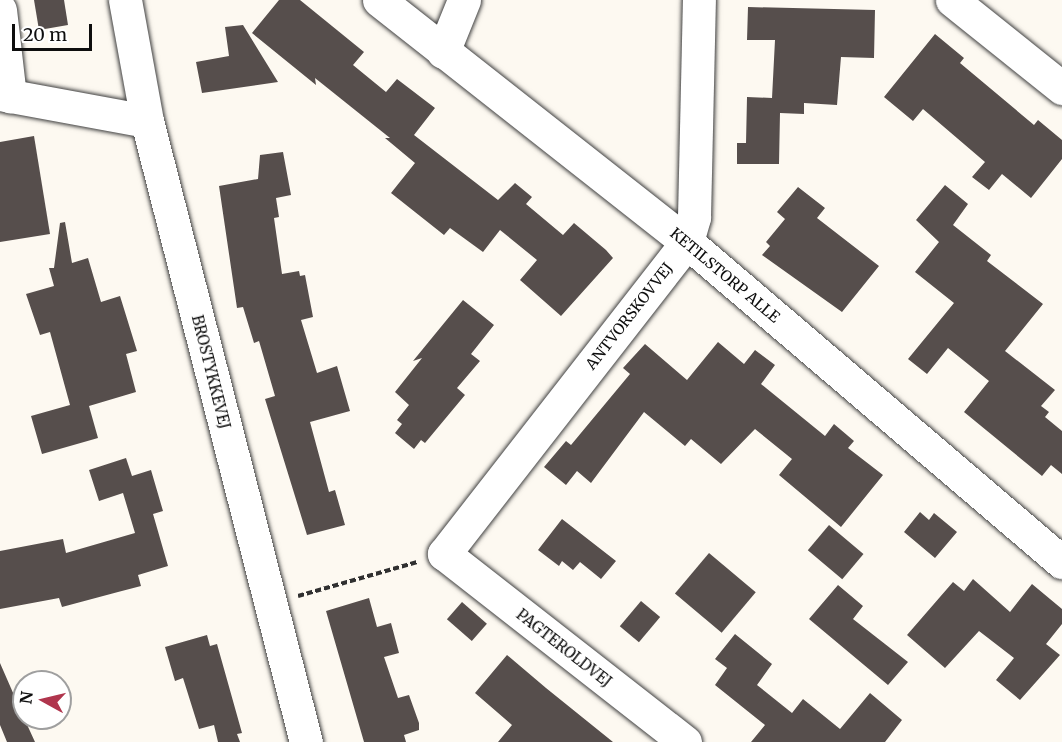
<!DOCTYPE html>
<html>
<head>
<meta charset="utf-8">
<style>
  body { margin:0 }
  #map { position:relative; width:1062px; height:742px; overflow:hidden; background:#fdf9f1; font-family:Merriweather,serif }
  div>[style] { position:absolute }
  .building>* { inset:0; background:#564e4c; transform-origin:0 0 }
  .path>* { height:4px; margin-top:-2px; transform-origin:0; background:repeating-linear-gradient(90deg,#303030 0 6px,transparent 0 9px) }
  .roads { filter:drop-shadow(0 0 2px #414141) drop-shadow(0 0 2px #414141) }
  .minor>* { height:33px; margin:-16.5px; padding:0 16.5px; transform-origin:16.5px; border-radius:16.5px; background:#fff }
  span { translate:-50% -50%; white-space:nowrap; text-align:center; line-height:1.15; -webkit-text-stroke:6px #fff; paint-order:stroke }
  .street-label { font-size:15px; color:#0e0e0e }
  .north { position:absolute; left:12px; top:670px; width:60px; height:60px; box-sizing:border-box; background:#fff; border:2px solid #9f9f9f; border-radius:50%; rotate:278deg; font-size:16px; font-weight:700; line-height:24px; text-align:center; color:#0e0e0e }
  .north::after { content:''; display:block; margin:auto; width:21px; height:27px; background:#b0354d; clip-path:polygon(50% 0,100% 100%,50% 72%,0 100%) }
  .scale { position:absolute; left:12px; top:24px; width:80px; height:27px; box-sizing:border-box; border:3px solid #0e0e0e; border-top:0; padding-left:8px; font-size:18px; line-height:21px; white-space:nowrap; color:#0e0e0e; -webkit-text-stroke:4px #fff; paint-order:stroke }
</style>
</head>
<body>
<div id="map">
  <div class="building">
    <div style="clip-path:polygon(34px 0,64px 0,68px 25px,39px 30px)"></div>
    <div style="clip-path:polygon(279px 0,300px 0,364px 52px,353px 65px,386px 92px,397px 79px,435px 108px,414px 135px,498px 200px,515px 183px,532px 197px,526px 204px,563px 235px,574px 223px,606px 250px,613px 258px,561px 316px,520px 280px,537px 260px,500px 230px,483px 252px,450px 228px,444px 235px,391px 193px,415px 163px,385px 138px,390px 138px,315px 78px,316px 85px,252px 33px)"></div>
    <div style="clip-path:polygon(748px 7px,875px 10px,874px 58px,841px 57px,837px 105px,804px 103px,804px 114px,780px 113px,779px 164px,737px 164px,737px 143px,746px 143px,747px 97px,772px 98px,775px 40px,747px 40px)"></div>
    <div style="clip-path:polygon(243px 25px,278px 82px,202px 93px,196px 62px,229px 56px,225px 27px)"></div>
    <div style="clip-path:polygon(935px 34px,964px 58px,960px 63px,1034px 125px,1038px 120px,1062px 140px,1062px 159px,1031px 198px,1002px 174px,989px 190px,972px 177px,985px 162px,923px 109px,913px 121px,884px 97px)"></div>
    <div style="clip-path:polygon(34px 136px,50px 234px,0 242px,0 142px)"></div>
    <div style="clip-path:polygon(283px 152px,291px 195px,276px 198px,279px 217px,274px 218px,282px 274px,299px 271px,300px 276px,305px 275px,313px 317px,301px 320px,317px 373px,337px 366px,350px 411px,310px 422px,329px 492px,335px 490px,345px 525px,307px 535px,265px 399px,275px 396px,259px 341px,254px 343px,243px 307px,237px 308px,219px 186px,258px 179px,260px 155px)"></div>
    <div style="clip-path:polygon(945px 185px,968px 204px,953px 225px,991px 255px,987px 261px,1043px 304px,1005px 351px,1055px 390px,1041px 406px,1049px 412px,1045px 417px,1062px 431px,1062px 474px,1051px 465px,1042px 476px,964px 412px,989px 381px,948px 348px,927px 374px,908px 359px,954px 303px,915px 272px,939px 242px,916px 220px)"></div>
    <div style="clip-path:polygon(798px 187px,825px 208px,817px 218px,879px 266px,842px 312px,762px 255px,770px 246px,766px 242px,785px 219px,777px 212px)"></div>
    <div style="clip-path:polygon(65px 222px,72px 263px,88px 258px,101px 302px,120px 296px,137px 351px,126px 354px,136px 392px,89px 406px,98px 438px,42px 454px,31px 416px,70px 405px,50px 332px,40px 335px,26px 294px,54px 286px,49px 268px,54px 268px,60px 223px)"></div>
    <div style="clip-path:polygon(463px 300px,494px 325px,471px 354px,480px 361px,457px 388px,465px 395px,425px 443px,421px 440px,414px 449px,395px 433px,402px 424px,397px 420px,409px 405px,395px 392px,422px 358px,413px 361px)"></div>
    <div style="clip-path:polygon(718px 342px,744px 364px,755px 350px,775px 365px,761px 384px,825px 436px,834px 424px,854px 441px,848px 448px,883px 475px,841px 527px,779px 475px,792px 459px,755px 429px,721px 464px,691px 439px,685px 446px,644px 412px,591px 483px,577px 471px,566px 485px,544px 467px,566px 441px,571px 445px,630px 374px,623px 368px,645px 344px,687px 380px)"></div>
    <div style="clip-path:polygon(126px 458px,132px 476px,151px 470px,163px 511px,153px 514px,168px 566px,138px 575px,141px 586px,118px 592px,62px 607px,59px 598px,0 609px,0 551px,63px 539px,66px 553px,135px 533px,123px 493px,99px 501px,89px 470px)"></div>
    <div style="clip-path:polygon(920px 512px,929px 520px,934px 513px,957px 532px,935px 558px,904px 532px)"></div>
    <div style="clip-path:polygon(562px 519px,616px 561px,601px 579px,580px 562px,573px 570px,562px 561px,559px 566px,538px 550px)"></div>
    <div style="left:829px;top:525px;width:45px;height:33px;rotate:40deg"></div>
    <div style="left:709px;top:553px;width:61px;height:53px;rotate:40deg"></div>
    <div style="clip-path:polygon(973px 579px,1010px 612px,1032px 584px,1062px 609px,1062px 624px,1046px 644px,1060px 655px,1020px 700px,996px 680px,1014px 658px,979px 631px,945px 668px,907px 635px,953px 582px,964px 591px)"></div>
    <div style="clip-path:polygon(838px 585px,863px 606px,853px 619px,908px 662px,888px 685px,809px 619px)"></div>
    <div style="clip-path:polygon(369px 598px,377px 627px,391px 623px,399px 653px,384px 657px,398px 698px,409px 695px,419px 723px,419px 730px,404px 735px,406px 742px,364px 742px,326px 611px)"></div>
    <div style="left:641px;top:601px;width:25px;height:33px;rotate:40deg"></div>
    <div style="left:462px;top:602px;width:33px;height:23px;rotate:41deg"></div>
    <div style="clip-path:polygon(735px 634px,772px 664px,757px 685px,792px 713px,803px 699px,840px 729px,870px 693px,902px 720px,885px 742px,751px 742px,765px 725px,715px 685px,727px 668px,715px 659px)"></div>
    <div style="clip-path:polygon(207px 635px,210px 646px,217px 644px,242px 733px,237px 734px,240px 742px,218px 742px,214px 725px,199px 729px,183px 678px,175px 681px,165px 647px)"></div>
    <div style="clip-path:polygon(507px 655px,546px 688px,613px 742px,498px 742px,512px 725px,475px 693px)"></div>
    <div style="clip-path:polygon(0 663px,24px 718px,35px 742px,7px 742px,0 725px)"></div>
  </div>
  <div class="path">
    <div style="left:298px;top:596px;width:124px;rotate:-15.9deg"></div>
  </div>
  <div class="roads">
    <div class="minor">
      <div style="left:125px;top:0;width:123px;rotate:79.7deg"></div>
      <div style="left:147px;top:121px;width:641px;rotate:75.64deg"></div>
      <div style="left:379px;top:0;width:392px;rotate:38.2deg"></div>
      <div style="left:687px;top:242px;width:493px;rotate:40.5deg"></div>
      <div style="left:952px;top:0;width:141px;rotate:38.7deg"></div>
      <div style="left:0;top:10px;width:87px;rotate:83.4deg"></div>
      <div style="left:443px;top:52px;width:56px;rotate:-68deg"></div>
      <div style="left:0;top:94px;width:149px;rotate:10.4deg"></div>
      <div style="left:685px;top:742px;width:306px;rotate:-142deg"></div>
      <div style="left:444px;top:554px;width:395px;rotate:-52.1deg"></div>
      <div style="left:687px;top:242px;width:26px;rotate:-74deg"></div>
      <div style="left:694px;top:217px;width:217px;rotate:-88.7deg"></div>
    </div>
  </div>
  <div class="street-label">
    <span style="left:725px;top:275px;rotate:40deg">KETILSTORP ALLE</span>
    <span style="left:629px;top:316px;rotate:-52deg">ANTVORSKOVVEJ</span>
    <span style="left:211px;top:372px;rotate:76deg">BROSTYKKEVEJ</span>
    <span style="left:564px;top:648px;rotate:38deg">PAGTEROLDVEJ</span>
  </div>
  <div class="north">N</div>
  <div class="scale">20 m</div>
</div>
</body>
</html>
